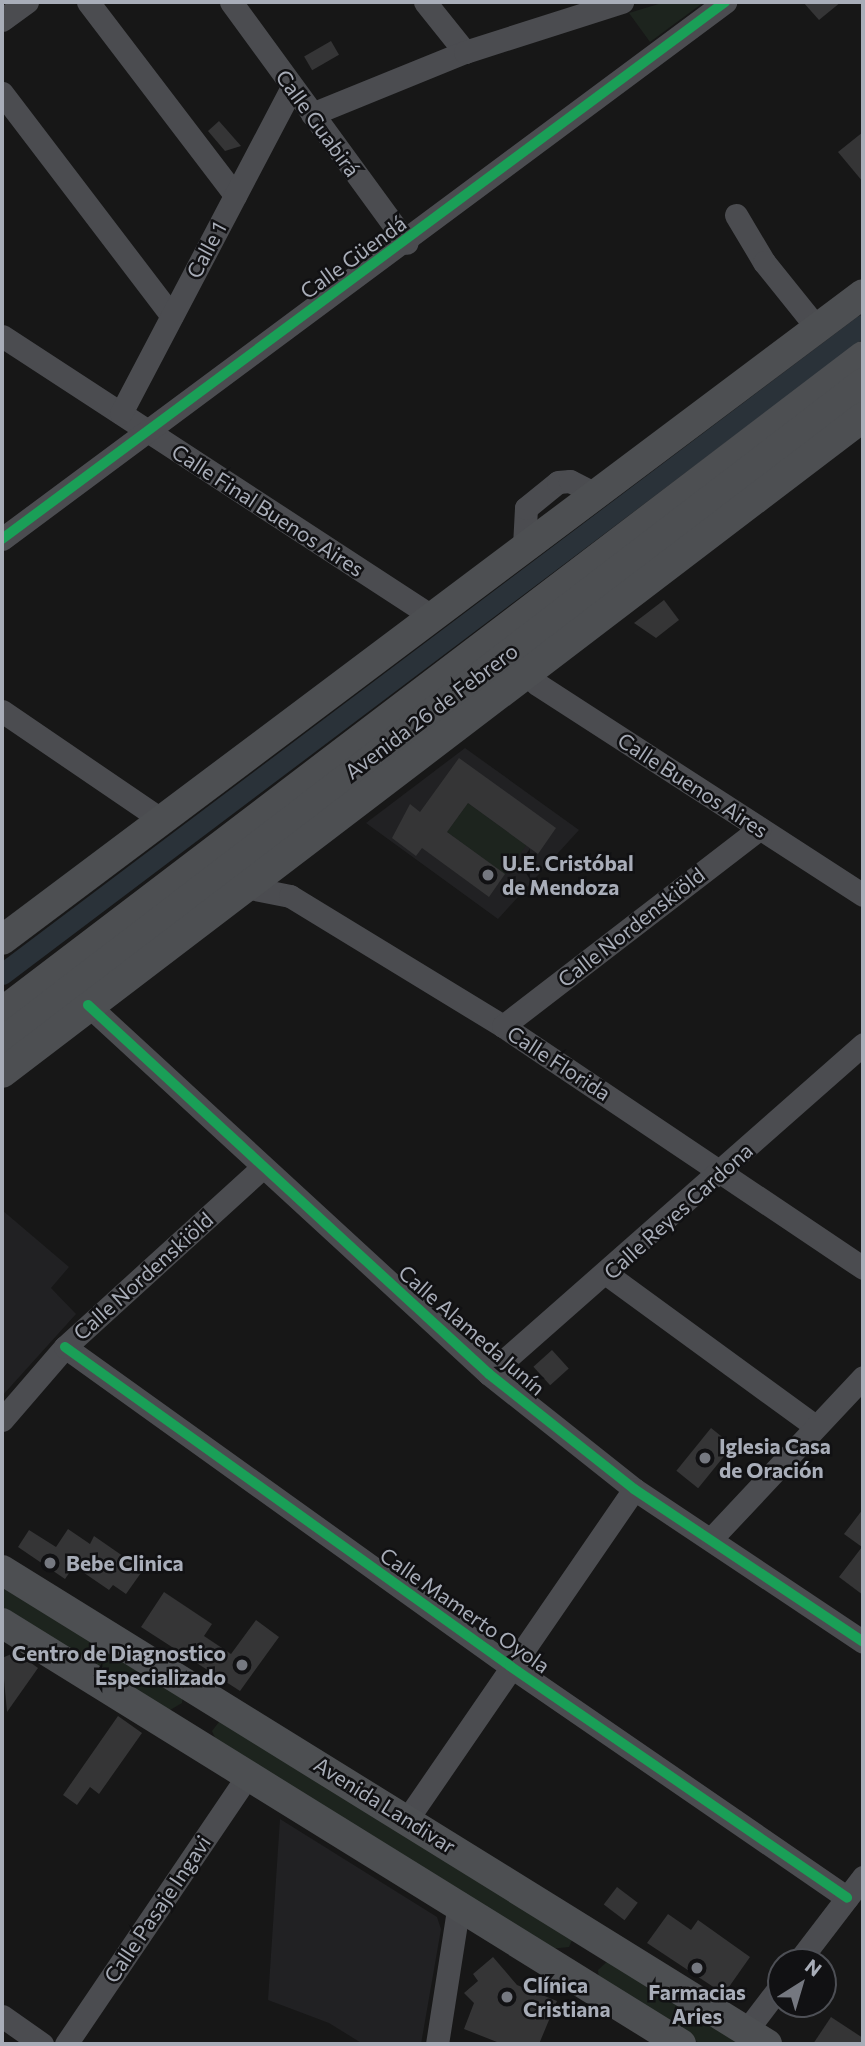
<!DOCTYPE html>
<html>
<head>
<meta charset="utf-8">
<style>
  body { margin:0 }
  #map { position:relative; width:865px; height:2046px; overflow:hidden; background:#171717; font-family:Commissioner,sans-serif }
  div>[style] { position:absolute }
  .built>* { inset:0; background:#212123 }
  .green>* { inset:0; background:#1d241e; transform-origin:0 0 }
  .canal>* { height:21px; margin:-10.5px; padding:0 10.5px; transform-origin:10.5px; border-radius:10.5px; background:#2a3239 }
  .building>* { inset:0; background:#353536; transform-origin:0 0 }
  .minor>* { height:23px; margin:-11.5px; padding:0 11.5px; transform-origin:11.5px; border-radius:11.5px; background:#4b4c50 }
  .major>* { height:30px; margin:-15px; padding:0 15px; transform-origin:15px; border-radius:15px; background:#4d4f52 }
  .cycleway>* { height:10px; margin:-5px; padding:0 5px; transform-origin:5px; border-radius:5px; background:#1a9f57 }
  .dots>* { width:19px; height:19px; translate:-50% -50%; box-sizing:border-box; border:4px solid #111113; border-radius:50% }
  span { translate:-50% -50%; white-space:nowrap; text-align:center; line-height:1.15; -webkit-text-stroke:5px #111113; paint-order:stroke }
  .street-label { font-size:21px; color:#a8adb8 }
  .poi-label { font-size:21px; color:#a8adb8; font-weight:700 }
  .left { translate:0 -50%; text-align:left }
  .right { translate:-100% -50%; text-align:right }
  .frame { position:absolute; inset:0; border:4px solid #a8adb8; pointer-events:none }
  .north { position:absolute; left:767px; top:1948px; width:70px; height:70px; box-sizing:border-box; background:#111113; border:2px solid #4d4f55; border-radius:50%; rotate:37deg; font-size:19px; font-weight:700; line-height:28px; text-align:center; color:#a8adb8 }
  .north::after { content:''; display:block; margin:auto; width:24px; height:32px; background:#757880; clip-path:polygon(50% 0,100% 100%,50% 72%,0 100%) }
</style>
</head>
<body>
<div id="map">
  <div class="built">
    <div style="clip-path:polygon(465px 748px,579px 830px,498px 919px,366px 823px)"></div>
    <div style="clip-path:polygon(2px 1210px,69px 1267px,51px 1288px,76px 1314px,2px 1396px)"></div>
    <div style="clip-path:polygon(280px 1819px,437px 1917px,441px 1929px,421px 2044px,363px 2044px,329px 2023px,268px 2000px)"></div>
  </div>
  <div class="green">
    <div style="clip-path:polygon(665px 2px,704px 2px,650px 42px,629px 13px)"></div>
    <div style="left:468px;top:803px;width:72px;height:36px;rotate:36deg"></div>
    <div style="clip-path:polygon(2px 1576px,183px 1694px,182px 1703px,165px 1713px,2px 1609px)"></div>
    <div style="clip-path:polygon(222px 1718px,572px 1940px,569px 1947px,550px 1949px,219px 1747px,212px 1731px)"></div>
    <div style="clip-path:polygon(611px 1958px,756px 2044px,701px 2044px,599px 1981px,598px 1970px)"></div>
  </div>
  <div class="canal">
    <div style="left:2px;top:974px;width:1078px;rotate:-37.01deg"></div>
  </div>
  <div class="building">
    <div style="clip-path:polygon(803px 2px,841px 2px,819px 20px)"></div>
    <div style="left:331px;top:41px;width:16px;height:31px;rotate:60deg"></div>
    <div style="clip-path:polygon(219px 121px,241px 146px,225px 151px,208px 131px)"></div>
    <div style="clip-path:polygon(863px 132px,863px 182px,838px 152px)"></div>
    <div style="clip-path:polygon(664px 600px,679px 620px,656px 638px,634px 623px)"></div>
    <div style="clip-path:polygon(459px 758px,556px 828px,538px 854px,468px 803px,447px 832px,505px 874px,489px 897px,422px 848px,416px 856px,392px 838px,410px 804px,420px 812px)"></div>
    <div style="left:552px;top:1350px;width:25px;height:25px;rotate:48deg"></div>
    <div style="left:711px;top:1428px;width:28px;height:55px;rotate:39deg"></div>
    <div style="clip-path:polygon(863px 1509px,863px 1595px,839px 1577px,862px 1547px,844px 1534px)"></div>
    <div style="clip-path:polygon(68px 1529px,90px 1544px,94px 1536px,143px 1570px,126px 1594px,113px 1585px,109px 1590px,74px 1566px,65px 1579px,18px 1547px,29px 1530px,56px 1547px)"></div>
    <div style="clip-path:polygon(164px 1592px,212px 1624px,204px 1636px,231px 1654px,256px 1620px,279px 1637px,240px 1691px,141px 1627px)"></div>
    <div style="clip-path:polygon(16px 1652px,38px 1668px,7px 1712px,2px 1658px)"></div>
    <div style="clip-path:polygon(118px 1716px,142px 1733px,99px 1794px,90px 1787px,77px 1805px,63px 1795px)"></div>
    <div style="left:617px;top:1887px;width:26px;height:22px;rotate:37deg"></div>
    <div style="clip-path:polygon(668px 1914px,691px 1930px,698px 1920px,750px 1957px,724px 1994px,647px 1943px)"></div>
    <div style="clip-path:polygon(493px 1957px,517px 1985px,557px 2001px,539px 2044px,502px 2044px,464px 2029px,474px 2003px,464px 1993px,478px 1981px,473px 1974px)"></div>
    <div style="clip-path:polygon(831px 2017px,863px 2038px,863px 2044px,813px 2044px)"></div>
  </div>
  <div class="minor">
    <div style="left:88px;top:2px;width:243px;rotate:52.7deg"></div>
    <div style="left:231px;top:2px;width:298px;rotate:53.9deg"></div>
    <div style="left:425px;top:2px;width:64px;rotate:51.3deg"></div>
    <div style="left:2px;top:20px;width:31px;rotate:-36deg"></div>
    <div style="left:2px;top:93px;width:280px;rotate:52.7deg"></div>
    <div style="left:312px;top:114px;width:165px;rotate:-22.1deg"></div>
    <div style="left:465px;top:52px;width:165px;rotate:-17.7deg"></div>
    <div style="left:736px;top:215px;width:55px;rotate:59.2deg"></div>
    <div style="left:764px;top:262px;width:85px;rotate:51.2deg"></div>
    <div style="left:2px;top:336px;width:511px;rotate:33.1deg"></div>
    <div style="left:121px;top:413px;width:368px;rotate:-62.3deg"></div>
    <div style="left:2px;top:539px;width:901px;rotate:-36.6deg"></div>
    <div style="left:524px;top:546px;width:38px;rotate:-87deg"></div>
    <div style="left:526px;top:508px;width:41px;rotate:-39.1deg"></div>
    <div style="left:558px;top:482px;width:12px;rotate:-5deg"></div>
    <div style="left:570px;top:481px;width:28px;rotate:27deg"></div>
    <div style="left:526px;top:672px;width:16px;rotate:47deg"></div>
    <div style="left:537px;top:684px;width:388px;rotate:32.9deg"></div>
    <div style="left:2px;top:711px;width:190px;rotate:34.3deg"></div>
    <div style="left:240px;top:886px;width:51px;rotate:11.3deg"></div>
    <div style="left:290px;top:896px;width:250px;rotate:31.4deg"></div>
    <div style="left:503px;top:1026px;width:434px;rotate:33.9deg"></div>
    <div style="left:88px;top:1005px;width:545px;rotate:42.62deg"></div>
    <div style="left:489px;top:1374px;width:185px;rotate:38.4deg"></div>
    <div style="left:634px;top:1489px;width:275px;rotate:33.7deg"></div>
    <div style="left:503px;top:1026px;width:324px;rotate:-37.6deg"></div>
    <div style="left:608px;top:1275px;width:255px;rotate:36.1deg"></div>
    <div style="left:65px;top:1347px;width:548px;rotate:35.63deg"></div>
    <div style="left:510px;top:1666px;width:409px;rotate:34.5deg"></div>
    <div style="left:489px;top:1374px;width:499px;rotate:-41.4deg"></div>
    <div style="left:2px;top:1420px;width:96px;rotate:-49.2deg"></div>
    <div style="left:65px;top:1347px;width:266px;rotate:-42.3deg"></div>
    <div style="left:711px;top:1539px;width:222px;rotate:-46.8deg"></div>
    <div style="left:408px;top:1818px;width:399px;rotate:-55.5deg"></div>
    <div style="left:798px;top:1962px;width:107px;rotate:-52.6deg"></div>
    <div style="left:2px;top:2016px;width:49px;rotate:35deg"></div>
    <div style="left:746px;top:2031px;width:58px;rotate:-52.7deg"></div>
    <div style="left:66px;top:2044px;width:326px;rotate:-55.9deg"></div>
    <div style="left:437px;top:2044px;width:143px;rotate:-81.1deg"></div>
  </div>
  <div class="major">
    <div style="left:2px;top:940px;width:1076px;rotate:-36.88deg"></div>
    <div style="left:2px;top:1012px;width:1082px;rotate:-37.3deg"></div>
    <div style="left:2px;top:1042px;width:1084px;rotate:-37.43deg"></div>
    <div style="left:2px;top:1073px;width:1082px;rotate:-37.3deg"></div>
    <div style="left:2px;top:1570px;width:900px;rotate:31.78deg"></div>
    <div style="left:2px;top:1623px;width:799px;rotate:31.8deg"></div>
  </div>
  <div class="cycleway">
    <div style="left:2px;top:539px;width:901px;rotate:-36.6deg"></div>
    <div style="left:88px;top:1005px;width:545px;rotate:42.62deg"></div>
    <div style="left:489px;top:1374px;width:185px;rotate:38.4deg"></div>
    <div style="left:634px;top:1489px;width:275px;rotate:33.7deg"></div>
    <div style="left:65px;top:1347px;width:548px;rotate:35.63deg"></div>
    <div style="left:510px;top:1666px;width:409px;rotate:34.5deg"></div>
  </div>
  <div class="dots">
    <div style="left:488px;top:875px;background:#757880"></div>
    <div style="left:705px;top:1458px;background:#757880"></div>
    <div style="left:50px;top:1563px;background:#757880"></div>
    <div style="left:242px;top:1665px;background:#757880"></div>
    <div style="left:697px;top:1968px;background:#757880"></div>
    <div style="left:507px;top:1997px;background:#757880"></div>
  </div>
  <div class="street-label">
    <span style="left:318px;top:123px;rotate:54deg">Calle Guabirá</span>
    <span style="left:206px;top:250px;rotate:-62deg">Calle 1</span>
    <span style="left:353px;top:257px;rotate:-36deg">Calle Güendá</span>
    <span style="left:268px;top:510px;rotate:33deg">Calle Final Buenos Aires</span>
    <span style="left:431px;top:711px;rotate:-37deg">Avenida 26 de Febrero</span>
    <span style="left:693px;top:785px;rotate:33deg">Calle Buenos Aires</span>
    <span style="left:631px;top:927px;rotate:-38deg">Calle Nordenskiöld</span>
    <span style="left:559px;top:1063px;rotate:33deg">Calle Florida</span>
    <span style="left:678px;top:1211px;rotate:-42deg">Calle Reyes Cardona</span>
    <span style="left:143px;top:1276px;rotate:-42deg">Calle Nordenskiöld</span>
    <span style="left:472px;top:1330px;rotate:41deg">Calle Alameda Junín</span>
    <span style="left:465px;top:1610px;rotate:35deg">Calle Mamerto Oyola</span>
    <span style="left:385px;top:1805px;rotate:32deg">Avenida Landivar</span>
    <span style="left:157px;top:1909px;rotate:-56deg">Calle Pasaje Ingavi</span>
  </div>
  <div class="poi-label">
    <span class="left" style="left:502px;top:875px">U.E. Cristóbal<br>de Mendoza</span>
    <span class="left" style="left:719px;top:1458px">Iglesia Casa<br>de Oración</span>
    <span class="left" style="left:66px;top:1563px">Bebe Clinica</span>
    <span class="right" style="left:226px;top:1665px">Centro de Diagnostico<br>Especializado</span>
    <span class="left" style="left:523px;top:1997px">Clínica<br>Cristiana</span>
    <span style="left:697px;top:2004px">Farmacias<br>Aries</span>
  </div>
  <div class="frame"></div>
  <div class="north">N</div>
</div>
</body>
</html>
